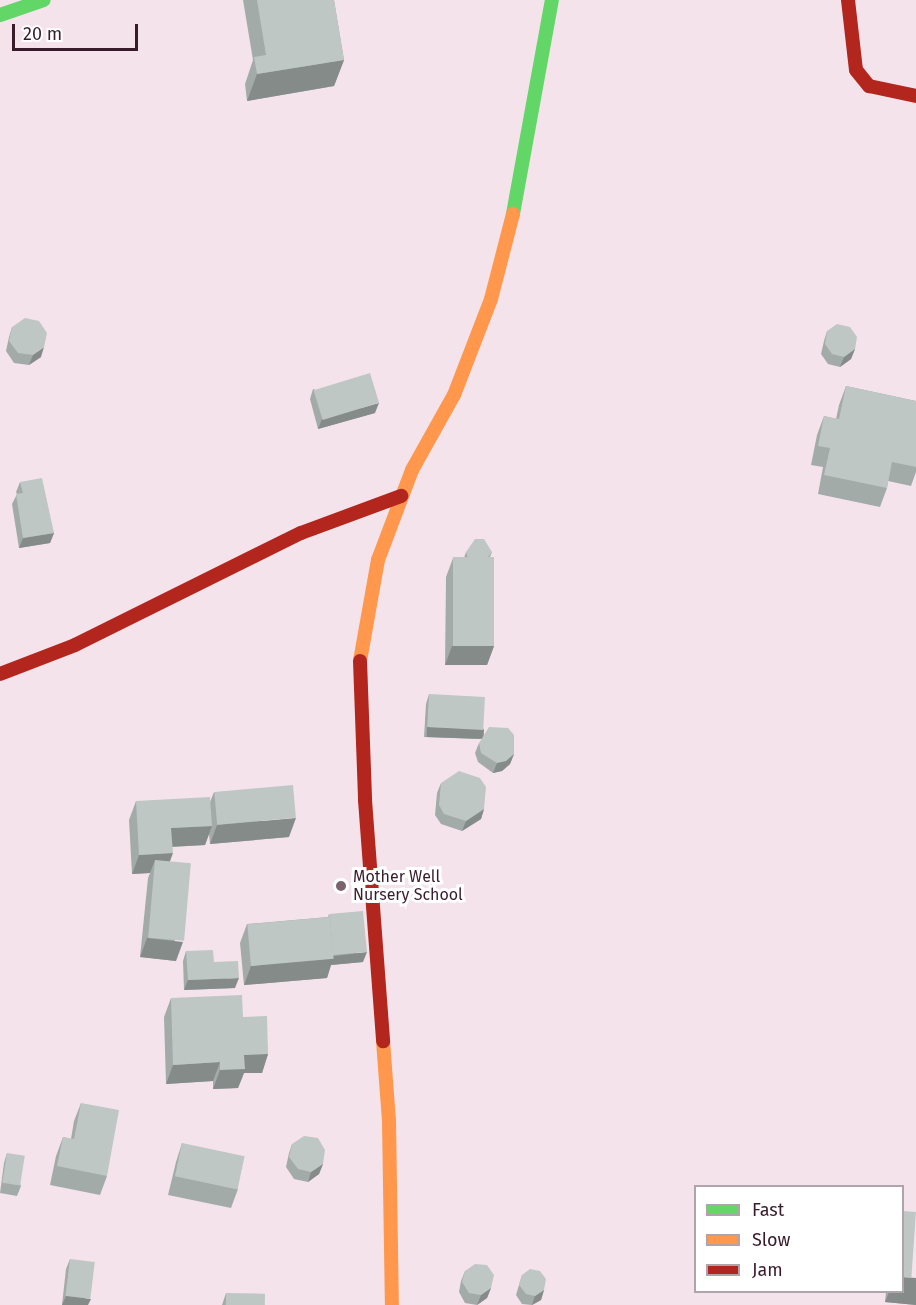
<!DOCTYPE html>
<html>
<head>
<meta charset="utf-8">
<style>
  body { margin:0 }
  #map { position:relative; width:916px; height:1305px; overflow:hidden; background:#f5e3ec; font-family:"Fira Sans",sans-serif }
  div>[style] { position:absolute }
  .fast>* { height:14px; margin:-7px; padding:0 7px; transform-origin:7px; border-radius:7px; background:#63d668 }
  .slow>* { height:14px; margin:-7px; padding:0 7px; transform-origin:7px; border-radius:7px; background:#ff974d }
  .jam>* { height:14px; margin:-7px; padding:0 7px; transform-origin:7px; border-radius:7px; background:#b3261e }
  .wall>* { inset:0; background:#a3aba9 }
  .shaded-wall>* { inset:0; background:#858b89; transform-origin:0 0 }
  .building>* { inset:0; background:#bec7c4; transform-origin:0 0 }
  .dots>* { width:16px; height:16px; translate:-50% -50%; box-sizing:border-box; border:3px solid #fff; border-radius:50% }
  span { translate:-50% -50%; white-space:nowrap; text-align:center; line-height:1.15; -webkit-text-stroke:6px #fff; paint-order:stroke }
  .poi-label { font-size:16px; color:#391c2c }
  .left { translate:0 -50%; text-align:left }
  .legend { position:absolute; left:694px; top:1185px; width:210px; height:108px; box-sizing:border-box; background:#fff; border:2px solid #b0a4ab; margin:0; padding:8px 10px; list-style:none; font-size:18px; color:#391c2c }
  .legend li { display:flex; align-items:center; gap:12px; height:30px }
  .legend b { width:30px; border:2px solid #b0a4ab }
  .scale { position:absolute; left:12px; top:24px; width:126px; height:27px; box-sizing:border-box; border:3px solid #391c2c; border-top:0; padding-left:8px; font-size:18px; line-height:21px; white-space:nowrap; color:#391c2c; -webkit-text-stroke:4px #fff; paint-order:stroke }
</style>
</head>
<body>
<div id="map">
  <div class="fast">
    <div style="left:0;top:15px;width:46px;rotate:-18.8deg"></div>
    <div style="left:513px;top:214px;width:218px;rotate:-79.7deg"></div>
  </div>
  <div class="slow">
    <div style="left:360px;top:661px;width:103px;rotate:-79.9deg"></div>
    <div style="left:378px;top:560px;width:96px;rotate:-69.3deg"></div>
    <div style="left:412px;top:470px;width:86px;rotate:-60.8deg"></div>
    <div style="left:454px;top:395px;width:103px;rotate:-68.9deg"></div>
    <div style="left:491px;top:299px;width:88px;rotate:-75.5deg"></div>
    <div style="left:383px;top:1041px;width:80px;rotate:85.7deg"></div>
    <div style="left:389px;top:1121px;width:184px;rotate:89.1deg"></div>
  </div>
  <div class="jam">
    <div style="left:848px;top:0;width:70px;rotate:83.5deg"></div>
    <div style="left:856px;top:70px;width:21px;rotate:51deg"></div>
    <div style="left:869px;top:86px;width:48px;rotate:12deg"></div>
    <div style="left:360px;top:661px;width:139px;rotate:87.9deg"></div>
    <div style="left:365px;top:800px;width:242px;rotate:85.7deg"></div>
    <div style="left:0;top:674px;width:80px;rotate:-21.1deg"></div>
    <div style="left:75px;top:645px;width:252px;rotate:-26.4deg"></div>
    <div style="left:301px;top:533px;width:107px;rotate:-20.3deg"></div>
  </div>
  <div class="wall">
    <div style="clip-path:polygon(243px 0,334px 0,344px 60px,334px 86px,247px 101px,245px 84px,253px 60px)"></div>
    <div style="clip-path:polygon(12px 327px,41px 357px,29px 365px,14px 363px,6px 351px,9px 337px)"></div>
    <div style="clip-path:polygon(827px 331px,855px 349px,851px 359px,840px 367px,828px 364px,821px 354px,824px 341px)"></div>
    <div style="clip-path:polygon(846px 386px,916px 401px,916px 472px,911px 486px,888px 481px,887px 488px,880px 507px,818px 494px,823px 467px,811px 465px,817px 435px,824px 416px,836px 419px,839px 405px)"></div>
    <div style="clip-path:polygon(313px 389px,375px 413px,318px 429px,310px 399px)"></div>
    <div style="clip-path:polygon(20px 482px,54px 533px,50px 543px,19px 548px,12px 504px,17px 494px,16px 492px)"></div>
    <div style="clip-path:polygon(466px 552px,492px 552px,490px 557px,494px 646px,487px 665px,445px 665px,446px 577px,453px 558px,464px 558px)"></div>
    <div style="clip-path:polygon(429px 694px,480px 739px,424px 737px,426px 704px)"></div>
    <div style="clip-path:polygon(479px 743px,514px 754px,510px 764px,502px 771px,493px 773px,478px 762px,475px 753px)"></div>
    <div style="clip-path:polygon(441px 783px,484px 809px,481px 819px,462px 831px,441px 824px,435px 815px,437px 793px)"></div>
    <div style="clip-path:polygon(214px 792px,289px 837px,210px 844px,209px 834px,205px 845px,172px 847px,170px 861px,176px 961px,140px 957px,148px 878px,150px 873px,132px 874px,129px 820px,136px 801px,210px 802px)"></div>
    <div style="clip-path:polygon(329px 914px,363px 962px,331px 965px,327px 978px,244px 985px,240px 943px,247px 924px,328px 917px)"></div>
    <div style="clip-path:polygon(186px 951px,214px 962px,235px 988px,184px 990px,183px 961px)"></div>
    <div style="clip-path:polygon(171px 998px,243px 1017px,268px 1054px,262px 1073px,244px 1073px,238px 1088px,213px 1089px,213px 1081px,166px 1084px,164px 1017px)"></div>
    <div style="clip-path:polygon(81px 1103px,107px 1176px,100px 1195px,50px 1185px,56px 1156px,63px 1137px,71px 1139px,74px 1121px)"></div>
    <div style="clip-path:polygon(182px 1143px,238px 1189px,231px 1208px,168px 1195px,176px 1162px)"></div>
    <div style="clip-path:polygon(292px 1144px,323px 1164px,319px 1174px,308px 1182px,294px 1179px,286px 1167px,289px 1153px)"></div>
    <div style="clip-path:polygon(7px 1153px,21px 1186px,17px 1196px,0 1193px,4px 1163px)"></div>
    <div style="clip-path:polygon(70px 1259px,88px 1305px,62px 1305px,66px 1269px)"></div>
    <div style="clip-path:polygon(465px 1271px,491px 1288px,487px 1298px,477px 1305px,465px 1303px,459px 1292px,461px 1281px)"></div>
    <div style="clip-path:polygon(522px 1275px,544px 1290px,541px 1300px,532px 1305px,522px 1304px,516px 1295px)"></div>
    <div style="clip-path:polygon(886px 1292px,903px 1292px,916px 1305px,885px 1302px)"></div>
    <div style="clip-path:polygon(226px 1293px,265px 1305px,222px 1305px)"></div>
  </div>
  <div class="shaded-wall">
    <div style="clip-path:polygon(344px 60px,334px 86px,247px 101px,257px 74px)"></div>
    <div style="clip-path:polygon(44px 347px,41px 357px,29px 365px,33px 355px)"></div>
    <div style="clip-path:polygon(855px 349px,851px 359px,840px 367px,844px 357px)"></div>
    <div style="clip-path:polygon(379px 403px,375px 413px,318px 429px,322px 419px)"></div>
    <div style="clip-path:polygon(54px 533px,50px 543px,19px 548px,23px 538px)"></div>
    <div style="clip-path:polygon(452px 646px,494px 646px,487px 665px,445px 665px)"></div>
    <div style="left:427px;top:727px;width:57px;height:10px;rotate:2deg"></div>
    <div style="clip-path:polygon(514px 754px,510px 764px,502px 771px,493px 773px,497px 763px)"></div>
    <div style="clip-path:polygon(484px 809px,481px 819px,462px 831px,466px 821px)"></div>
    <div style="clip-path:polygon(296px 818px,289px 837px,210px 844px,217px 825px)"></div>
    <div style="clip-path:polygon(212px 826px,205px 845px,165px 847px,171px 828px)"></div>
    <div style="clip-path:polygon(173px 853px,166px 872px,155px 860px,150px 873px,132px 874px,139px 855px)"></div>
    <div style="clip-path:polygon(147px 938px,183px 942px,176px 961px,140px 957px)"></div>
    <div style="clip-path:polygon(367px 952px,363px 962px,331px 965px,327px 978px,244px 985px,251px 966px)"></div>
    <div style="clip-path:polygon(239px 978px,235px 988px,184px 990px,188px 980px)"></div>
    <div style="clip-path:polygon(268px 1054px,262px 1073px,244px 1073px,238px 1088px,213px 1089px,220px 1070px,244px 1055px)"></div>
    <div style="clip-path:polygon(220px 1062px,213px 1081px,166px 1084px,173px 1065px)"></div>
    <div style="clip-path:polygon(323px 1164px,319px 1174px,308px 1182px,311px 1172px)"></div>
    <div style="clip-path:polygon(903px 1277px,916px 1278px,916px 1305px,885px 1302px,889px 1292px,903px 1292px)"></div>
    <div style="clip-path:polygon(491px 1288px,487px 1298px,477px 1305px,481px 1295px)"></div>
    <div style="clip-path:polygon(544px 1290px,541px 1300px,532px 1305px,535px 1296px)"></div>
    <div style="clip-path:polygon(66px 1296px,91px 1299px,88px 1305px,62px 1305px)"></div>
  </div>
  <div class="building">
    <div style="clip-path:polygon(257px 0,334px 0,344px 60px,257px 74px,254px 57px,266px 55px)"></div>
    <div style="clip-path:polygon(25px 318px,39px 321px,47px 333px,44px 347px,33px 355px,18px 353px,9px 341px,12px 327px)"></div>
    <div style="clip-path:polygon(837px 324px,850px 327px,857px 337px,855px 349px,844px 357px,832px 354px,825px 344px,827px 331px)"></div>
    <div style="left:370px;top:373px;width:31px;height:59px;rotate:73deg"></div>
    <div style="clip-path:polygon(846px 386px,916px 401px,916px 467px,892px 462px,887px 488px,824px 475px,830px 448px,818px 446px,824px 416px,839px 419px)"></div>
    <div style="clip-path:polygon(42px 478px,54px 533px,23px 538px,16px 494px,23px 493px,20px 482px)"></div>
    <div style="clip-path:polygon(475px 539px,484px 539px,492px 552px,488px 557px,468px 558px,466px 552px)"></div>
    <div style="left:494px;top:557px;width:89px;height:41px;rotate:90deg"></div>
    <div style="left:429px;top:694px;width:56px;height:33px;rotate:3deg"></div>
    <div style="clip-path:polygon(489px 727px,508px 728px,514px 735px,514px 754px,506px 761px,497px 763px,481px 753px,479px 743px)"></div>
    <div style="clip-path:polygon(459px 771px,480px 778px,486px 787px,484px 809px,466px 821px,444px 814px,439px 805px,441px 783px)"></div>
    <div style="left:293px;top:785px;width:33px;height:79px;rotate:85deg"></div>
    <div style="clip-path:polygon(210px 797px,212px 826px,171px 828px,173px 853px,139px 855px,136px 801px)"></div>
    <div style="left:155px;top:860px;width:36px;height:78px;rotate:5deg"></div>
    <div style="clip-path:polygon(363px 911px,367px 952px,333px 955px,330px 917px,329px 917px,329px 914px)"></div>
    <div style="left:330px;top:917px;width:42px;height:83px;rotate:85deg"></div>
    <div style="clip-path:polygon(213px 950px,214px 962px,238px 961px,239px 978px,188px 980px,186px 951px)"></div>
    <div style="clip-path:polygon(242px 995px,243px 1017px,267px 1016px,268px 1054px,244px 1055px,245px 1069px,220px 1070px,220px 1062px,173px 1065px,171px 998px)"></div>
    <div style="clip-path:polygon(81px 1103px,119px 1110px,107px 1176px,57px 1166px,63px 1137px,74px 1139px)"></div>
    <div style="clip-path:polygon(304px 1136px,318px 1138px,325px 1150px,323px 1164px,311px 1172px,298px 1169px,289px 1157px,292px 1144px)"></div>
    <div style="left:182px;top:1143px;width:64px;height:34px;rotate:12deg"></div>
    <div style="left:7px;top:1153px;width:18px;height:30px;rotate:9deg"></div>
    <div style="left:903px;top:1211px;width:13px;height:66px;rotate:4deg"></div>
    <div style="left:70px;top:1259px;width:25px;height:37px;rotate:7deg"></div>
    <div style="clip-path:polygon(475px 1264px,487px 1265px,494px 1275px,491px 1288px,481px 1295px,469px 1293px,462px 1282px,465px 1271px)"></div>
    <div style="clip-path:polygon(530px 1269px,540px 1271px,546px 1279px,544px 1290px,535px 1296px,526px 1294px,519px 1285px,522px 1275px)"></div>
    <div style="left:226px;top:1293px;width:39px;height:12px;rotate:1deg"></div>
  </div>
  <div class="dots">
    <div style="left:341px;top:886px;background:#7b626f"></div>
  </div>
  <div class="poi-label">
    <span class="left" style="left:353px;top:886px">Mother Well<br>Nursery School</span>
  </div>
  <ul class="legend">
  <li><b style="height:8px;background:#63d668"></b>Fast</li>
  <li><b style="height:8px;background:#ff974d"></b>Slow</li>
  <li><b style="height:8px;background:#b3261e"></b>Jam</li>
  </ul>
  <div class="scale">20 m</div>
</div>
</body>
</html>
